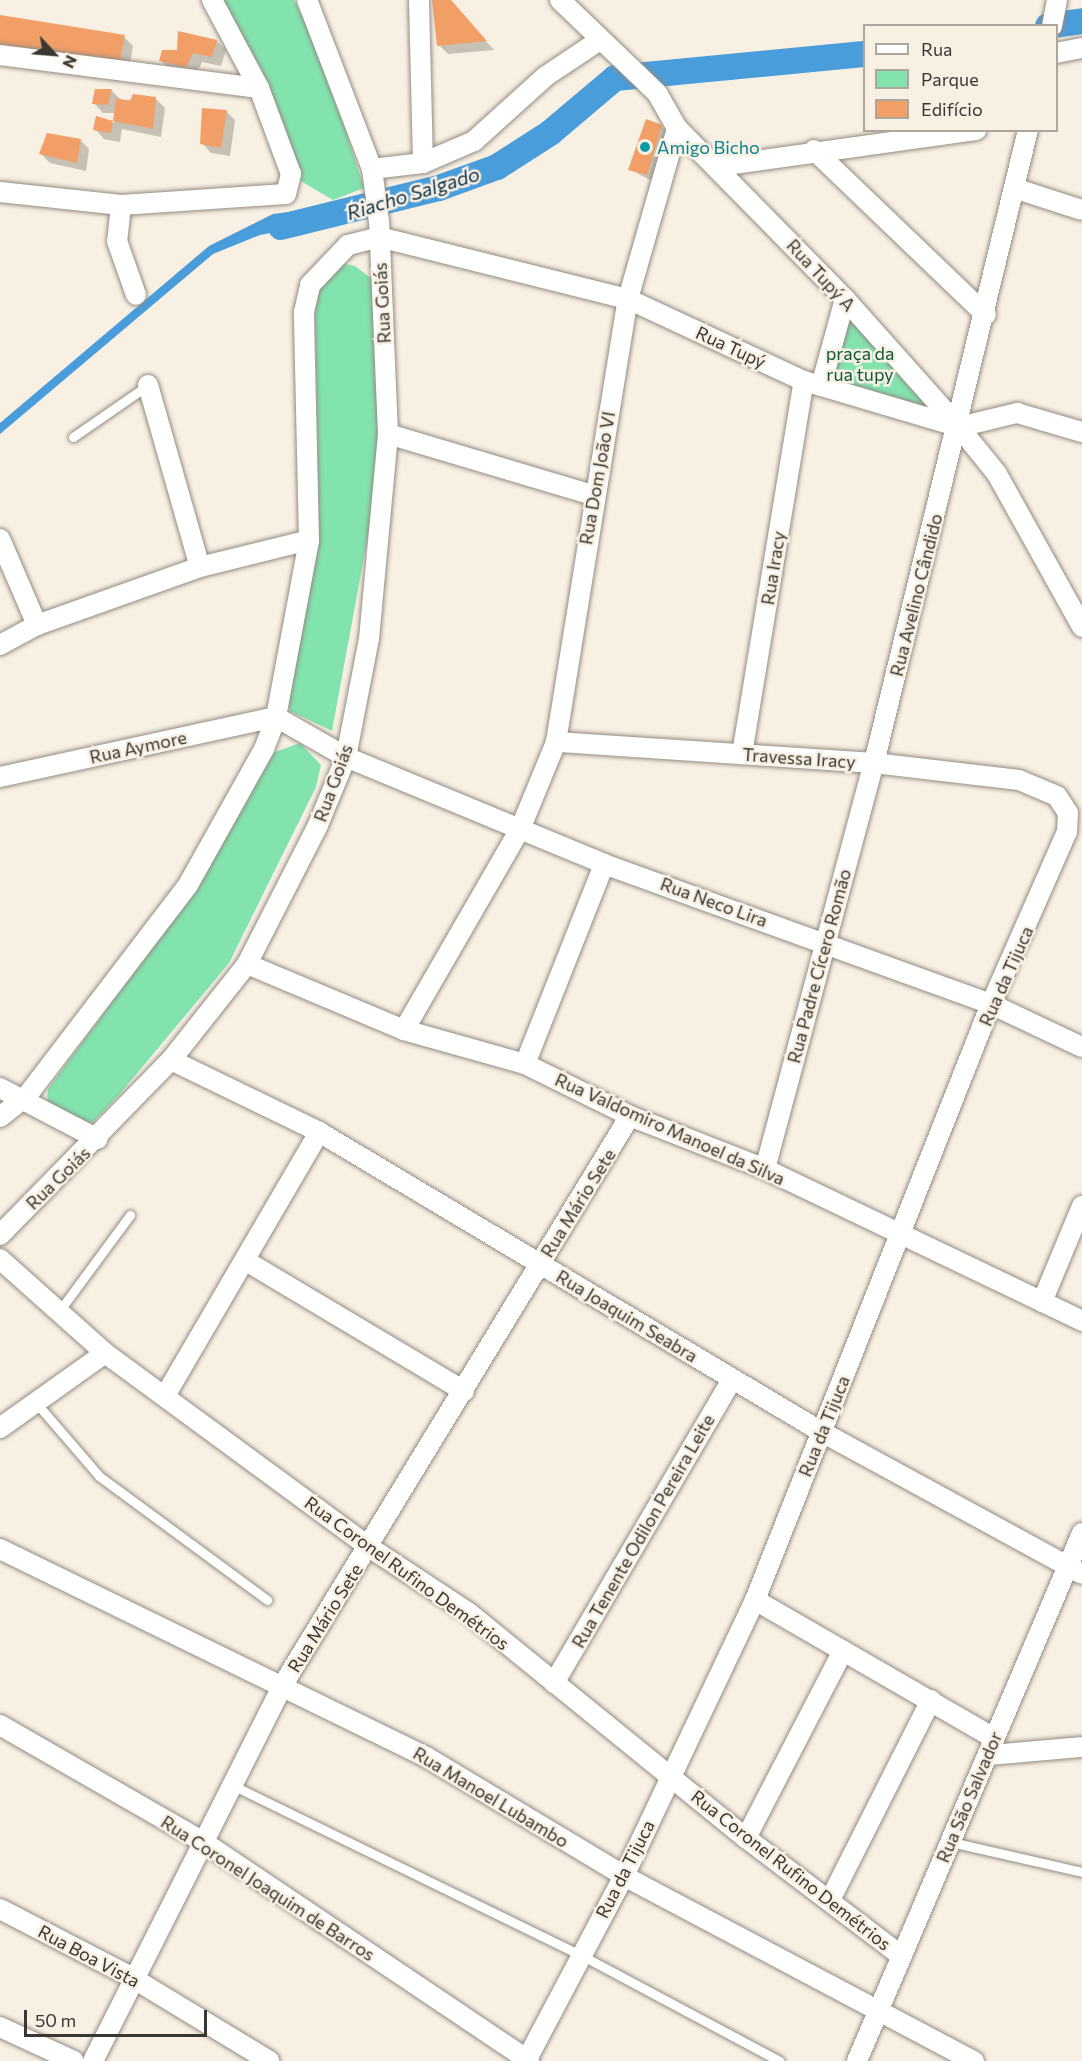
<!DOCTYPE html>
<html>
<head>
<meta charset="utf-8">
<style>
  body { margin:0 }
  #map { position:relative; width:1082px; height:2061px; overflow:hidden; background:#f8f0e3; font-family:Commissioner,sans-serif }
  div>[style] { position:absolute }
  .green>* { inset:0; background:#83e3af }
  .water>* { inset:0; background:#499dda }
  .shadow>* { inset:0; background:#0003 }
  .canal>* { height:26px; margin:-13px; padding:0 13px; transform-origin:13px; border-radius:13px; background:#499dda }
  .building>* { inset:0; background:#f19e67 }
  .roads { filter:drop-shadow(0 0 2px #938b80) drop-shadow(0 0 2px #938b80) }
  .lane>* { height:9px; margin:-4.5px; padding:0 4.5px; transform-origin:4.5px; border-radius:4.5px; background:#fff }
  .street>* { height:20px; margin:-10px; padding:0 10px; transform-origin:10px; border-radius:10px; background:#fff }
  .dots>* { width:16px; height:16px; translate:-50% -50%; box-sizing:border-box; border:3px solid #f8f0e3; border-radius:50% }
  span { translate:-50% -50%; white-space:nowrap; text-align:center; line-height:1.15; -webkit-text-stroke:5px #f8f0e3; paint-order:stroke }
  .culture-label { font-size:18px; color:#0d838f }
  .left { translate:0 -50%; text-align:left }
  .street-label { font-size:18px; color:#3a3732 }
  .park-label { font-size:18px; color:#095a38 }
  .water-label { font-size:20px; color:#0f334c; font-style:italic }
  .legend { position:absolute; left:863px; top:24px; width:195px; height:108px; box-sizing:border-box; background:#f8f0e3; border:2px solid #aca69c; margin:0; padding:8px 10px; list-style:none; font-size:18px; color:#3a3732 }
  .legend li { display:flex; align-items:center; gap:12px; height:30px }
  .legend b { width:30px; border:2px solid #aca69c }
  .north { position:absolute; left:24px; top:24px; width:60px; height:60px; -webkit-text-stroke:4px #f8f0e3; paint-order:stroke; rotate:116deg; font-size:16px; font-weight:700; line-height:24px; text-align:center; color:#3a3732 }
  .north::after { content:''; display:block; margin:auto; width:21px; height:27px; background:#3a3732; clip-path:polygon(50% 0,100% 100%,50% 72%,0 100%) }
  .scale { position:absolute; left:24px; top:2010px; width:183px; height:27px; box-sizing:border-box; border:3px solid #3a3732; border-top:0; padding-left:8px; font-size:18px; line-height:21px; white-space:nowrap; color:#3a3732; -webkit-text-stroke:4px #f8f0e3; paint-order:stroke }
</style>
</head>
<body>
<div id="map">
  <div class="green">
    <div style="clip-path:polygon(223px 0,294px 0,321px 53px,364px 188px,333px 200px,299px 180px)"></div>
    <div style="clip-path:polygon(340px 263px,355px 266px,376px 282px,379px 447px,371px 519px,332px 731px,290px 711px,287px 698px,319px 533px,315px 306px,321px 285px)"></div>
    <div style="clip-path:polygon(845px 299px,959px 427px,821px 386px)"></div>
    <div style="clip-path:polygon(300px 743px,321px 765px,316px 787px,229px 963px,119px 1095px,93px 1122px,79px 1125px,47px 1101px,48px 1089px,195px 890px,272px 753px)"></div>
  </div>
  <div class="water">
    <div style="clip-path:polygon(313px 209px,315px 224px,260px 235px,213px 254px,0 434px,0 423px,209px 246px,273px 214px)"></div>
  </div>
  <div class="shadow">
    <div style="clip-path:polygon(434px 0,449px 0,494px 50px,448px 54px,439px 45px)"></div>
    <div style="clip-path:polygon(0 16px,124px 37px,133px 46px,129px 69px,0 52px)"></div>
    <div style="clip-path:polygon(180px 33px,217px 41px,226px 50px,221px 66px,202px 62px,196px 75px,170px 70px,161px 61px,178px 51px)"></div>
    <div style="clip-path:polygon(96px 91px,112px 91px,121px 100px,156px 99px,165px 108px,161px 137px,122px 129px,120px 142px,104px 139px,95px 129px,97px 118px,114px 123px,115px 113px,103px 113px,94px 103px)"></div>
    <div style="clip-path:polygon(226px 111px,235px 120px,230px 156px,211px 153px,202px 143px)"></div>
    <div style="clip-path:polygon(661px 126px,670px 135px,656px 183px,629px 169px)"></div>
    <div style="clip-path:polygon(80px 140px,89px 149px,86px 171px,50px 163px,41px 154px)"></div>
  </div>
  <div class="canal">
    <div style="left:1048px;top:26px;width:34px;rotate:-8deg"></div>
    <div style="left:281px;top:227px;width:163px;rotate:-13.9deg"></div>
    <div style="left:439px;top:188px;width:62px;rotate:-19.9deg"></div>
    <div style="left:497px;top:167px;width:63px;rotate:-32.7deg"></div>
    <div style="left:550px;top:133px;width:85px;rotate:-40.2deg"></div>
    <div style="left:615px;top:78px;width:250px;rotate:-5.5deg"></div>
  </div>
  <div class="building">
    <div style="clip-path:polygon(432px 0,451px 0,487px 41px,437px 46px)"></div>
    <div style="clip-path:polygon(0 15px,125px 35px,120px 60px,0 45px)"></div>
    <div style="clip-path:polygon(178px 31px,217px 40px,212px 57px,193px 53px,186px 67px,159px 61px,162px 50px,177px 50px)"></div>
    <div style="clip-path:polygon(95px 89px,112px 89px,108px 105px,92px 104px)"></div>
    <div style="clip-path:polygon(133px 94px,156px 97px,153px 129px,113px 121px,111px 133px,93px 130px,96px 116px,113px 121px,116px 98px,130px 101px)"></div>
    <div style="clip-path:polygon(202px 108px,227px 110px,221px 148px,200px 144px)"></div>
    <div style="clip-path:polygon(646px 119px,662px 125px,647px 175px,628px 170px)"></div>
    <div style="clip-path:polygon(47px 133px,81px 139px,77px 163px,39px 154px)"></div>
  </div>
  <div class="roads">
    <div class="lane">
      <div style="left:73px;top:437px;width:91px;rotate:-34.7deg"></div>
      <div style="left:60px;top:1310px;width:118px;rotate:-53.6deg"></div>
      <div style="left:38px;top:1405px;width:94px;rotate:49.3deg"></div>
      <div style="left:99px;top:1476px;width:209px;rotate:36.4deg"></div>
      <div style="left:232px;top:1785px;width:386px;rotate:26deg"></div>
      <div style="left:579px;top:1954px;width:227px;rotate:28.1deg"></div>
      <div style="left:951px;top:1842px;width:134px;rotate:12.9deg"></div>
    </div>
    <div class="street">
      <div style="left:419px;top:0;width:163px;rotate:88.6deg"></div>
      <div style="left:560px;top:0;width:134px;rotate:43.8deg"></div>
      <div style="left:657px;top:93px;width:40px;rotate:60.3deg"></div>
      <div style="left:677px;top:128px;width:240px;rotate:45.5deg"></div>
      <div style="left:845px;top:299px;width:171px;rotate:48.3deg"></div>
      <div style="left:959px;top:427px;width:60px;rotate:51deg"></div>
      <div style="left:997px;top:474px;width:175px;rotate:60.9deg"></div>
      <div style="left:1052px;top:26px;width:26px;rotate:-79deg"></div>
      <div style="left:1056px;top:53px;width:26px;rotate:-11deg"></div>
      <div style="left:0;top:55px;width:261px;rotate:7.3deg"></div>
      <div style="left:814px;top:150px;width:238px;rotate:43.8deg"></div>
      <div style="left:720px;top:166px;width:259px;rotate:-8deg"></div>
      <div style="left:372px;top:169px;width:51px;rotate:-6.7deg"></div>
      <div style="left:423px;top:163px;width:56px;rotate:-23.3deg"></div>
      <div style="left:474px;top:141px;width:97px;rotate:-42.1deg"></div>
      <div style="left:546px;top:76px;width:65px;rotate:-33.7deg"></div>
      <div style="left:1014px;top:188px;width:71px;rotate:17.9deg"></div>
      <div style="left:0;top:192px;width:122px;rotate:6.1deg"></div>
      <div style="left:121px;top:205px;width:165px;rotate:-3.8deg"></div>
      <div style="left:286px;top:194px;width:21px;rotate:-76deg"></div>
      <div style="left:291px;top:174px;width:92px;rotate:-110.4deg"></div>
      <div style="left:259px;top:88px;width:100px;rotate:-118.1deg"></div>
      <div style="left:121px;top:205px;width:36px;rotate:96deg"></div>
      <div style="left:117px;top:241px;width:57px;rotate:70.6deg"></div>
      <div style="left:148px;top:385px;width:189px;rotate:74.1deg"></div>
      <div style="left:821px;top:386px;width:90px;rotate:-74.6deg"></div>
      <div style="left:388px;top:434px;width:214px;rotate:16.6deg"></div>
      <div style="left:0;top:539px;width:94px;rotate:66.7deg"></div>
      <div style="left:0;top:645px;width:42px;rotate:-28.4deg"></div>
      <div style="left:37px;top:625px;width:173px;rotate:-19.6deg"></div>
      <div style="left:200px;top:567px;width:112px;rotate:-13.9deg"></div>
      <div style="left:276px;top:717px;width:81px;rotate:29.7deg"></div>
      <div style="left:346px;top:757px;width:279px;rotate:22.5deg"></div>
      <div style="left:604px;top:864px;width:412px;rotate:19.9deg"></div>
      <div style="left:991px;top:1004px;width:101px;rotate:25.3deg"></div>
      <div style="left:742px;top:754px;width:378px;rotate:-80.6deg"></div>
      <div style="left:0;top:777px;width:282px;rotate:-12.3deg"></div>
      <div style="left:247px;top:964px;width:170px;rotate:22.8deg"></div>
      <div style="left:404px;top:1030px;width:126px;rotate:15.7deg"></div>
      <div style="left:525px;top:1064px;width:117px;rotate:26.3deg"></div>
      <div style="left:630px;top:1116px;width:145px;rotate:21.4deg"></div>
      <div style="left:765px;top:1169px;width:352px;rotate:25.6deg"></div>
      <div style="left:404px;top:1030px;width:234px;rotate:-60deg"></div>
      <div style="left:521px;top:827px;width:92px;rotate:-67.6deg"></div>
      <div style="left:556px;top:742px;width:449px;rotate:-80.8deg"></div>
      <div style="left:628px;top:299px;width:178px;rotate:-74deg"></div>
      <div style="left:171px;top:1060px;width:165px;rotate:25.9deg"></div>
      <div style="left:319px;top:1132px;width:583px;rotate:30.83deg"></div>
      <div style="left:820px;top:1431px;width:298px;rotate:28.6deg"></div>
      <div style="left:525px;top:1064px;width:215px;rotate:-68.4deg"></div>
      <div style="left:0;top:1088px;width:110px;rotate:27.5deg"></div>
      <div style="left:0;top:1117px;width:33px;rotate:-38deg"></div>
      <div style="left:26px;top:1097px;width:267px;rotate:-52.6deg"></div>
      <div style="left:188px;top:885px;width:156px;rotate:-60.8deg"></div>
      <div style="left:264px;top:749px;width:34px;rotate:-69deg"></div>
      <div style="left:276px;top:717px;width:180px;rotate:-79.4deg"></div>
      <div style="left:309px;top:540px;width:228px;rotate:-91.3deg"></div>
      <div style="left:304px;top:312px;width:28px;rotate:-77deg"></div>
      <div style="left:310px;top:285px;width:55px;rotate:-46.5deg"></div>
      <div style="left:348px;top:245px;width:32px;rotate:-14deg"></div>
      <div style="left:379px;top:237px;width:257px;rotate:14deg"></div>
      <div style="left:628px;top:299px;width:194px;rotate:25deg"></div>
      <div style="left:804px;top:381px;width:162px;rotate:16.5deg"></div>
      <div style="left:959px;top:427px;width:60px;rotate:-13.6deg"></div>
      <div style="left:1017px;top:413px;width:68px;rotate:16.3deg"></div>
      <div style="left:765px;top:1169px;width:420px;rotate:-75deg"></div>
      <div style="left:874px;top:763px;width:651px;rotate:-76.33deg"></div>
      <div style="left:0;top:1235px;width:245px;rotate:-45.7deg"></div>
      <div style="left:171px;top:1060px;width:122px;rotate:-51.6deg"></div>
      <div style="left:247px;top:964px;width:156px;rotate:-62.9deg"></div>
      <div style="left:318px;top:825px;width:74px;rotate:-67.6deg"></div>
      <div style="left:346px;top:757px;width:120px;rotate:-79deg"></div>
      <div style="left:369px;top:639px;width:206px;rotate:-84.7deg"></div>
      <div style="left:388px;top:434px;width:212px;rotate:-92.4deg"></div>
      <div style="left:379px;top:222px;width:53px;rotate:-97.5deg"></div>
      <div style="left:372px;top:169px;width:181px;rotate:-111deg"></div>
      <div style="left:0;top:1259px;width:141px;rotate:41.8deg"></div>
      <div style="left:105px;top:1353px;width:328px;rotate:36.3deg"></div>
      <div style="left:369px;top:1547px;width:120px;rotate:33.4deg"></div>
      <div style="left:469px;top:1613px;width:357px;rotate:39.1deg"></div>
      <div style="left:746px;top:1838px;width:192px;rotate:37.2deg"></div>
      <div style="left:246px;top:1261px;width:254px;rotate:30.8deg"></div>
      <div style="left:1042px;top:1302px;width:104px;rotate:-67.4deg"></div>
      <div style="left:165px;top:1396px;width:306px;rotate:-59.7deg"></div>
      <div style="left:0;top:1428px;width:129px;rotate:-35.5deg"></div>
      <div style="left:0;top:1549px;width:476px;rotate:26deg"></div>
      <div style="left:428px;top:1758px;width:229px;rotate:31deg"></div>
      <div style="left:624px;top:1876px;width:396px;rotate:27.9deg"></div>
      <div style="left:755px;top:1600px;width:276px;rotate:30deg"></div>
      <div style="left:554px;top:1683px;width:352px;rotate:-59.6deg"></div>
      <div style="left:0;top:1725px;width:233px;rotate:29.9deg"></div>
      <div style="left:202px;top:1841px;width:394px;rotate:33.9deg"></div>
      <div style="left:990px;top:1755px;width:92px;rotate:-5deg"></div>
      <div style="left:746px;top:1838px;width:211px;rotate:-62.6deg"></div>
      <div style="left:830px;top:1900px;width:224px;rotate:-63.2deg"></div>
      <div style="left:0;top:1909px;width:148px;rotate:27.4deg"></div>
      <div style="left:131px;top:1977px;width:162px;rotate:31.3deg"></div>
      <div style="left:0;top:2027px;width:81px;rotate:24.7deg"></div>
      <div style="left:527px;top:2059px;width:207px;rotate:-62.1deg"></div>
      <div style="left:624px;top:1876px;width:306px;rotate:-64.6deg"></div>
      <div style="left:755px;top:1600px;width:641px;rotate:-68.4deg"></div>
      <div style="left:991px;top:1004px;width:188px;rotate:-66.2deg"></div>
      <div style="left:1067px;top:832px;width:19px;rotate:-87deg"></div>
      <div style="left:1068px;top:813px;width:20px;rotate:-123deg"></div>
      <div style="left:1057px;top:796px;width:41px;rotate:-157.2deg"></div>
      <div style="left:1019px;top:780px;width:146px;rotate:-173.3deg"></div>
      <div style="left:874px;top:763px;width:319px;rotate:-176.2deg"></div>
      <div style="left:93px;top:2061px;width:424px;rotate:-63.2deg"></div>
      <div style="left:284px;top:1683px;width:664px;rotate:-58.61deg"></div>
      <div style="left:857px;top:2061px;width:574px;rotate:-66.92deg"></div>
    </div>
  </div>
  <div class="dots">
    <div style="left:645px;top:147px;background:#0f9aa8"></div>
  </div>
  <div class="culture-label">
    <span class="left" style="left:657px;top:147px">Amigo Bicho</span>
  </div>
  <div class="street-label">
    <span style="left:821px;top:275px;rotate:47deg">Rua Tupý A</span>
    <span style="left:382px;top:303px;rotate:-93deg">Rua Goiás</span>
    <span style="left:731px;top:347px;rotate:25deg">Rua Tupý</span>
    <span style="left:597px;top:478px;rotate:-80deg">Rua Dom João VI</span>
    <span style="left:773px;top:568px;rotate:-81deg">Rua Iracy</span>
    <span style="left:916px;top:595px;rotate:-76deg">Rua Avelino Cândido</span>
    <span style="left:138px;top:747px;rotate:-12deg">Rua Aymore</span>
    <span style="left:799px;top:758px;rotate:4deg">Travessa Iracy</span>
    <span style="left:333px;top:783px;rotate:-70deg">Rua Goiás</span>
    <span style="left:714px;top:902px;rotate:20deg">Rua Neco Lira</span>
    <span style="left:819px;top:966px;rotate:-75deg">Rua Padre Cícero Romão</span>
    <span style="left:1006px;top:976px;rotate:-66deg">Rua da Tijuca</span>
    <span style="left:670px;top:1129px;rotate:24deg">Rua Valdomiro Manoel da Silva</span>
    <span style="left:58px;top:1178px;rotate:-44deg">Rua Goiás</span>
    <span style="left:578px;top:1203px;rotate:-58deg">Rua Mário Sete</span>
    <span style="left:627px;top:1316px;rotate:31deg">Rua Joaquim Seabra</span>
    <span style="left:824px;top:1426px;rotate:-68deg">Rua da Tijuca</span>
    <span style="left:643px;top:1531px;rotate:-60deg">Rua Tenente Odilon Pereira Leite</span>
    <span style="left:407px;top:1573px;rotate:36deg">Rua Coronel Rufino Demétrios</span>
    <span style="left:325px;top:1618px;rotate:-58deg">Rua Mário Sete</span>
    <span style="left:491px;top:1797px;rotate:31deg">Rua Manoel Lubambo</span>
    <span style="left:969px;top:1797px;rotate:-67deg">Rua São Salvador</span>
    <span style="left:625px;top:1869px;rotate:-63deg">Rua da Tijuca</span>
    <span style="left:791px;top:1870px;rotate:38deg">Rua Coronel Rufino Demétrios</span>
    <span style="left:268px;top:1888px;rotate:33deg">Rua Coronel Joaquim de Barros</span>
    <span style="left:89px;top:1956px;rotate:28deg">Rua Boa Vista</span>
  </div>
  <div class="park-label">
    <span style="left:860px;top:364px">praça da<br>rua tupy</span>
  </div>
  <div class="water-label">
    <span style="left:413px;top:193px;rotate:-17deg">Riacho Salgado</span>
  </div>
  <ul class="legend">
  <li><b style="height:8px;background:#fff"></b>Rua</li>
  <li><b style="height:16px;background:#83e3af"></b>Parque</li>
  <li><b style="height:16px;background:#f19e67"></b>Edifício</li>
  </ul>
  <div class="north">N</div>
  <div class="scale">50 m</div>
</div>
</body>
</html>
